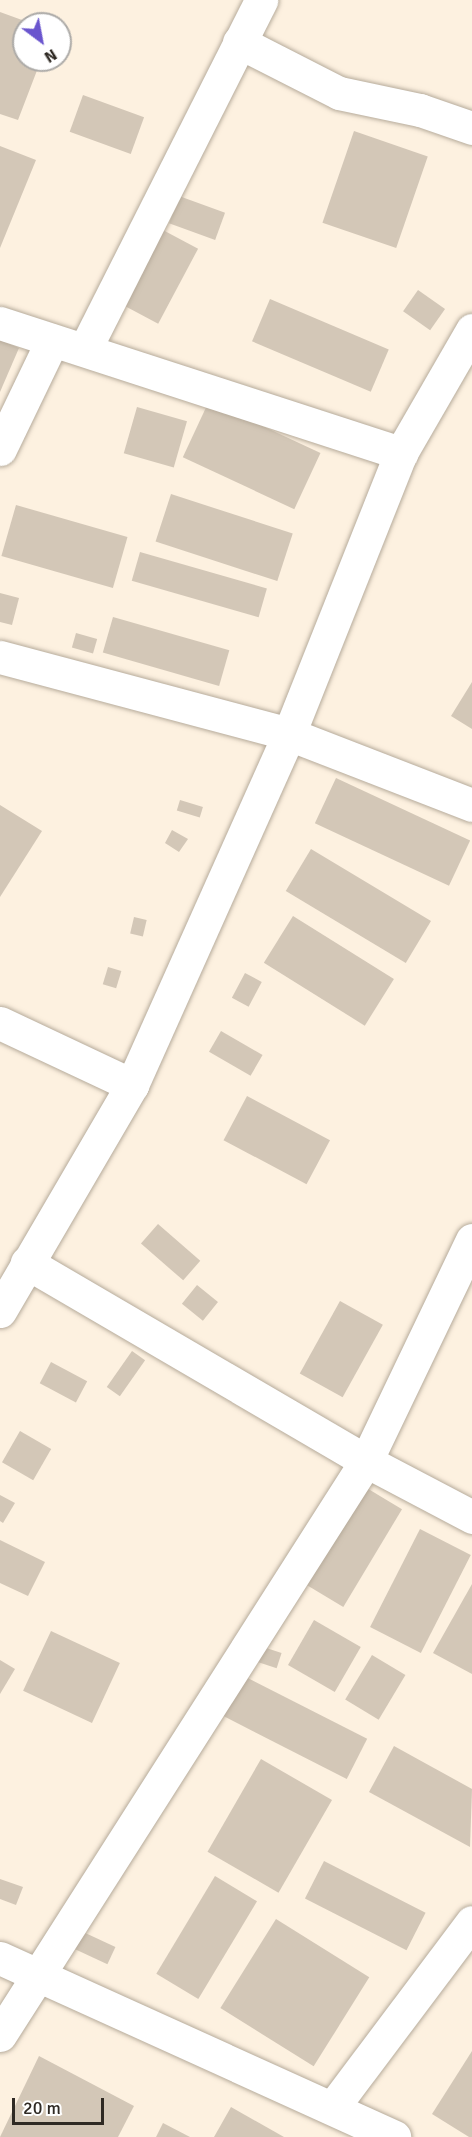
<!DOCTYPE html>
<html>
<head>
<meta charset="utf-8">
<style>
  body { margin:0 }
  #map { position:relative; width:472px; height:2137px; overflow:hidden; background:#fdf1e0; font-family:Signika,sans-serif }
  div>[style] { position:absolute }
  .building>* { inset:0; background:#d3c7b7; transform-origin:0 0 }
  .roads { filter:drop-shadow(0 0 2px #b6ab9b) drop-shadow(0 0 2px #b6ab9b) }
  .minor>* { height:33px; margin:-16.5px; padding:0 16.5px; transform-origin:16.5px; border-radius:16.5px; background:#fff }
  span { translate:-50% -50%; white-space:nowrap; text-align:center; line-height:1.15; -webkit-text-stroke:4.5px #fff; paint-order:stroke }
  .north { position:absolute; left:12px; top:12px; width:60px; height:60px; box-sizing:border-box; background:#fff; border:2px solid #acaaa7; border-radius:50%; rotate:148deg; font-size:16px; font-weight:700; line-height:24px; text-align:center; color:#2f2a24 }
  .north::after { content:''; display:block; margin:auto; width:21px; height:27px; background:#6a55ce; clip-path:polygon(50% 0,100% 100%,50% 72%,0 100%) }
  .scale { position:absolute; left:12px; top:2098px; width:92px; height:27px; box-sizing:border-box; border:3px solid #2f2a24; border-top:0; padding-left:8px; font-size:18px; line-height:21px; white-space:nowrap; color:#2f2a24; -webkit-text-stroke:4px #fff; paint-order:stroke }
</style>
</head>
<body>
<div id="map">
  <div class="building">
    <div style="clip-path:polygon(0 12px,33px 24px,24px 24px,24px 60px,41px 60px,18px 120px,0 114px)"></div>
    <div style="left:83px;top:95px;width:65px;height:39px;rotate:20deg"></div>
    <div style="left:354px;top:131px;width:78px;height:97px;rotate:19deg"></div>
    <div style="clip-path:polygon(0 146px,36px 160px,0 248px)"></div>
    <div style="left:179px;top:196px;width:49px;height:29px;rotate:20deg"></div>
    <div style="left:161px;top:229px;width:42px;height:85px;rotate:28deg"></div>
    <div style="left:418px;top:290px;width:33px;height:26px;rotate:35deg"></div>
    <div style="left:270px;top:299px;width:129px;height:46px;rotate:23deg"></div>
    <div style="clip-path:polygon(0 340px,19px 348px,0 392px)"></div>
    <div style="left:209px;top:401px;width:123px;height:62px;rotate:25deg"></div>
    <div style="left:137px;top:407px;width:52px;height:48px;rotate:16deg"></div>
    <div style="left:171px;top:494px;width:128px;height:50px;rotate:18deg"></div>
    <div style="left:16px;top:505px;width:116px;height:53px;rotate:16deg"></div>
    <div style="left:140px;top:552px;width:132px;height:30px;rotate:16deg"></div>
    <div style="clip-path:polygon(0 593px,19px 598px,12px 625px,0 622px)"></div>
    <div style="left:113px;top:617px;width:121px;height:37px;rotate:16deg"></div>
    <div style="left:76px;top:633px;width:22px;height:15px;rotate:16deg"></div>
    <div style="clip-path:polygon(472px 682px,472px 729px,451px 716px)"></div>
    <div style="left:336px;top:778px;width:148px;height:50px;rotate:25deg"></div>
    <div style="left:180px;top:800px;width:24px;height:11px;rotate:17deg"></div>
    <div style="clip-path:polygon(0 805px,42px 831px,0 897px)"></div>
    <div style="clip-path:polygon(172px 830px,188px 839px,179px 852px,165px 843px)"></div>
    <div style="left:311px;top:849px;width:140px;height:49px;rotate:31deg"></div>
    <div style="left:293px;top:916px;width:119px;height:55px;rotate:32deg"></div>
    <div style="left:134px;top:917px;width:13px;height:17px;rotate:13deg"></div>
    <div style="left:108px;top:967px;width:14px;height:18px;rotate:17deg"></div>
    <div style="left:245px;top:973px;width:19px;height:28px;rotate:28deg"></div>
    <div style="left:221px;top:1031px;width:48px;height:24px;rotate:30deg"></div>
    <div style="left:247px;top:1096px;width:94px;height:50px;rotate:28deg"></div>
    <div style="left:158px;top:1224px;width:56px;height:26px;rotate:41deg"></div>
    <div style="left:197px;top:1285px;width:27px;height:24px;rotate:39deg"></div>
    <div style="left:340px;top:1301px;width:49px;height:83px;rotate:29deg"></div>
    <div style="left:132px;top:1351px;width:16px;height:44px;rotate:35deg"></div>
    <div style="left:51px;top:1362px;width:41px;height:24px;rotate:28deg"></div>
    <div style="left:20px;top:1431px;width:36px;height:36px;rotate:30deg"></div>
    <div style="left:360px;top:1484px;width:49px;height:114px;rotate:31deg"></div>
    <div style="clip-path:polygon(0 1495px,15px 1503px,3px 1523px,0 1521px)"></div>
    <div style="left:420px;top:1529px;width:57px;height:110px;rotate:27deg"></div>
    <div style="clip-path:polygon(0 1540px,45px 1562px,28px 1596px,0 1583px)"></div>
    <div style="clip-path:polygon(472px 1584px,472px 1674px,433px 1653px)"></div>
    <div style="left:314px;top:1620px;width:54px;height:52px;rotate:30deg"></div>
    <div style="left:51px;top:1631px;width:76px;height:66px;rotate:25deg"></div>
    <div style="left:254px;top:1644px;width:29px;height:16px;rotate:18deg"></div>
    <div style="left:372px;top:1655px;width:39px;height:52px;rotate:31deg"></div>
    <div style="clip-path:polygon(0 1660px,15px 1669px,0 1694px)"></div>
    <div style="left:238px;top:1673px;width:145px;height:45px;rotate:27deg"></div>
    <div style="clip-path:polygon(394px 1746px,472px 1789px,470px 1847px,369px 1792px)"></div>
    <div style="left:261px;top:1759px;width:82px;height:107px;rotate:30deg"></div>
    <div style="left:324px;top:1861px;width:114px;height:42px;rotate:27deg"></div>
    <div style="left:215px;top:1876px;width:49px;height:114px;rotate:31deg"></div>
    <div style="clip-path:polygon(0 1879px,23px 1887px,16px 1905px,0 1899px)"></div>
    <div style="left:276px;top:1919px;width:110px;height:105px;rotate:32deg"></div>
    <div style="left:81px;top:1931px;width:38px;height:19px;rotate:25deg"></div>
    <div style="clip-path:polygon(472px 2051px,472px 2137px,469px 2137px,432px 2114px)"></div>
    <div style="clip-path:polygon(39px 2056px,134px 2106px,118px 2137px,0 2137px)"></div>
    <div style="clip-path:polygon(231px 2107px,284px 2137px,214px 2137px)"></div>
    <div style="clip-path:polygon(163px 2123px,190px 2137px,156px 2137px)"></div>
  </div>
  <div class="roads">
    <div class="minor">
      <div style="left:239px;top:42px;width:112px;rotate:27deg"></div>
      <div style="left:339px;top:93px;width:83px;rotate:11.9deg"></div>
      <div style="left:420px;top:110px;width:55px;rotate:19.1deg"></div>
      <div style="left:0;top:323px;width:422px;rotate:18deg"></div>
      <div style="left:85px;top:349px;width:391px;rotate:-63.2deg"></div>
      <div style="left:0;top:449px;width:120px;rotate:-64.3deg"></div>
      <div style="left:0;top:657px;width:299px;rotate:14.9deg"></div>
      <div style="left:289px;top:734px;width:196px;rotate:21.2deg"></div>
      <div style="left:0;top:1023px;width:146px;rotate:25.2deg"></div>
      <div style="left:472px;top:1240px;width:245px;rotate:115.6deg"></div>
      <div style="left:366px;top:1461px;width:120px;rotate:27.8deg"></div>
      <div style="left:0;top:1311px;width:262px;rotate:-59.7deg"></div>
      <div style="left:132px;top:1085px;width:385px;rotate:-65.9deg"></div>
      <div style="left:289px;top:734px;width:302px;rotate:-68.3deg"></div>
      <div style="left:401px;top:453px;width:142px;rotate:-60deg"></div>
      <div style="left:0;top:1958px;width:433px;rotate:24.4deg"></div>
      <div style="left:0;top:2035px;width:681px;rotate:-57.48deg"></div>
      <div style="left:366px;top:1461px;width:393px;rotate:-149.7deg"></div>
      <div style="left:333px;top:2107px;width:231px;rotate:-53.1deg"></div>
    </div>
  </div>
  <div class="north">N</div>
  <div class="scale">20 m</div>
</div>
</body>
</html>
